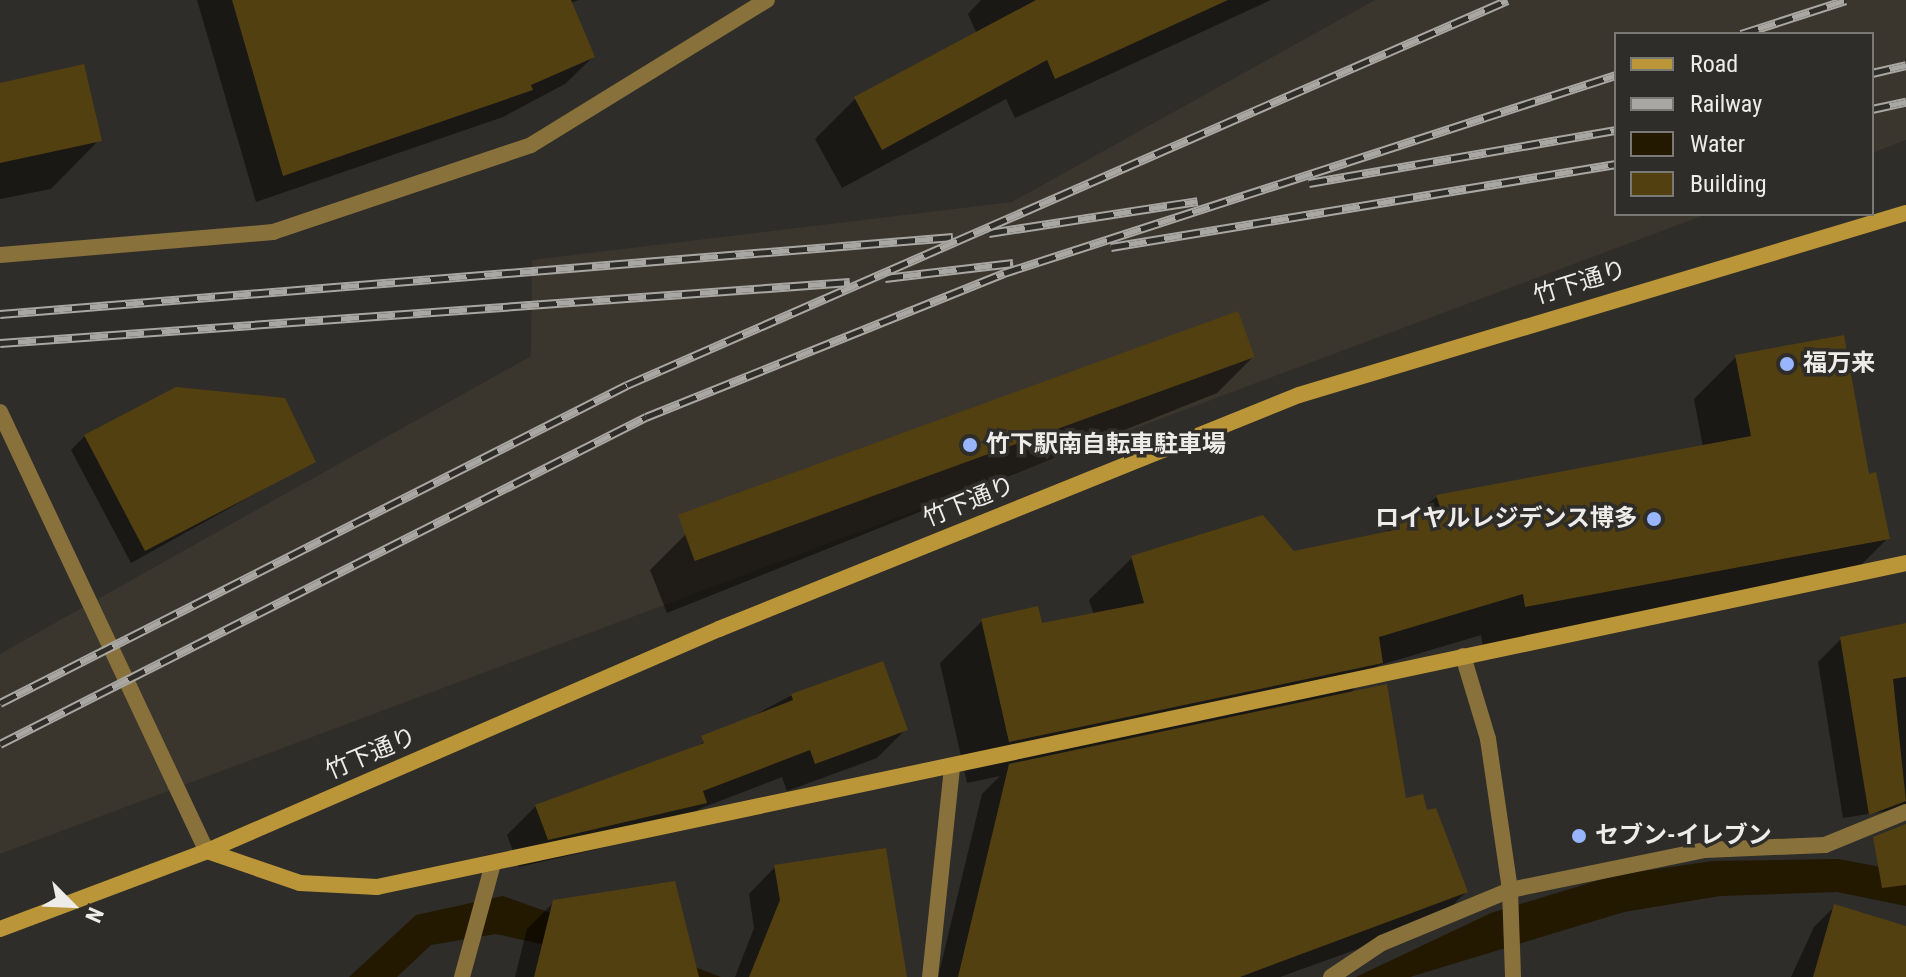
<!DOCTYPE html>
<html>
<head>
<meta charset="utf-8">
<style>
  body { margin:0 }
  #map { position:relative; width:1906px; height:977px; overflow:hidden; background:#2f2d29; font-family:"Roboto Condensed","Noto Sans JP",sans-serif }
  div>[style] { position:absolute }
  .built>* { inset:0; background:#3b362d }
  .water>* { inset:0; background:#231800 }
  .shadow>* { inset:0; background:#0007 }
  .building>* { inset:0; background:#534011; transform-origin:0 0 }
  .minor>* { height:16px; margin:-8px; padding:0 8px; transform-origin:8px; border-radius:8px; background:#88713b }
  .secondary>* { height:16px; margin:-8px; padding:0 8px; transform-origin:8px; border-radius:8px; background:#bb9639 }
  .rail>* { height:9px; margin-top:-4.5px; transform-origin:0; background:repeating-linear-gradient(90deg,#2f2d29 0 18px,#a8a7a4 0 36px); box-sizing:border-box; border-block:2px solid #a8a7a4 }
  .dots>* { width:22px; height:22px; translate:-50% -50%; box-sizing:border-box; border:4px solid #2f2d29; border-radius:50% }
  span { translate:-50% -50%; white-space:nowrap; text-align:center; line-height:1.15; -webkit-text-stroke:7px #2f2d29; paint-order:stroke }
  .street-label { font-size:24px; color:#edecea }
  .poi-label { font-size:24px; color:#edecea; font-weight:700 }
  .left { translate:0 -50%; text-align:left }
  .right { translate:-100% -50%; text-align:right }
  .legend { position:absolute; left:1614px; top:32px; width:260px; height:184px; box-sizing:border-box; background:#2f2d29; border:2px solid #7b7976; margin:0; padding:10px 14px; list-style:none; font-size:24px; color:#edecea }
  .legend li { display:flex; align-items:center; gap:16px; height:40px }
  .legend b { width:40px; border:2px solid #7b7976 }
  .north { position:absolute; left:32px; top:865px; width:80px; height:80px; -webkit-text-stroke:6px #2f2d29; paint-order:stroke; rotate:114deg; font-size:22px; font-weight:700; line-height:32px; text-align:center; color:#edecea }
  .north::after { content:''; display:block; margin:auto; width:28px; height:36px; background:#edecea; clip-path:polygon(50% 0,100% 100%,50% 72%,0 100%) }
</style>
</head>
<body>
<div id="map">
  <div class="built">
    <div style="clip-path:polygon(1375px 0,1906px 0,1906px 140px,1872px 153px,1872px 34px,1616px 34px,1616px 214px,1707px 214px,0 854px,0 654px,531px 356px,532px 260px,1012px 202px)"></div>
  </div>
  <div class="water">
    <div style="clip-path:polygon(1839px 859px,1906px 872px,1906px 906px,1837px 892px,1720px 896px,1624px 912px,1410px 977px,1356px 977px,1491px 913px,1616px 875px,1713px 861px)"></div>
    <div style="clip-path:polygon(503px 896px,601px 931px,721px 977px,646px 977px,595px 956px,496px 934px,431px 945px,397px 977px,349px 977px,416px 915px)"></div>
  </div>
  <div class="shadow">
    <div style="clip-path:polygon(197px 0,579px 0,570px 3px,593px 57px,565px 84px,503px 117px,256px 202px)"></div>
    <div style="clip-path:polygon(981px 0,1271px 0,1015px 118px,1006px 99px,842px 188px,815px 139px,855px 99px,977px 34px,968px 14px)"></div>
    <div style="clip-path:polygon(0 85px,99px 140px,51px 189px,0 199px)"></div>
    <div style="clip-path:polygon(1253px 357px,1217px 393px,667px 613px,650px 570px,686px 534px)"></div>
    <div style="clip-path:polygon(1736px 357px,1867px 476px,1888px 538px,1846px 580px,1483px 648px,1481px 635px,1377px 666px,1349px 694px,1404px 801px,1426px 813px,1466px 892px,1438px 920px,1280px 977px,938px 977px,982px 794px,1000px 776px,967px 783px,940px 663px,982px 621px,1040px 625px,1094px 615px,1089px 600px,1132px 558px,1293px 553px,1383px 534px,1437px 497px,1703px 447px,1694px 399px)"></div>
    <div style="clip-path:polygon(85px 436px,314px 461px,131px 563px,71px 450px)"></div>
    <div style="clip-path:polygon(1906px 625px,1906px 808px,1843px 818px,1818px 662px,1841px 639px)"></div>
    <div style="clip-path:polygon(792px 695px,905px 730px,877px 758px,787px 791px,782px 777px,699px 809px,676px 831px,519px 867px,507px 835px,536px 806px,689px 750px)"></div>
    <div style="clip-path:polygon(775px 867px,905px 977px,735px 977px,754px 928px,749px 894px)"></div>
    <div style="clip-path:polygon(554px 902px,697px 977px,515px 977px,527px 929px)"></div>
    <div style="clip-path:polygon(1835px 906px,1906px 928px,1906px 977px,1791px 977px,1814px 927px)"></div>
  </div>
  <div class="building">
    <div style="clip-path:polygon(232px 0,571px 0,595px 57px,531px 85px,533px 90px,283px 176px)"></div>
    <div style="clip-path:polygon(1036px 0,1228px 0,1055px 79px,1047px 60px,882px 150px,854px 97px)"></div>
    <div style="clip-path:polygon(84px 64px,102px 141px,0 163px,0 83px)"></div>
    <div style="left:1238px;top:311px;width:49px;height:596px;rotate:70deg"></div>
    <div style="clip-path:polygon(1844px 335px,1869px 474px,1876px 472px,1890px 539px,1525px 607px,1523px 594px,1379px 637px,1383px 663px,1009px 742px,981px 619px,1038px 606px,1042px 623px,1144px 603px,1131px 556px,1263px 515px,1294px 551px,1394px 530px,1392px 523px,1440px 507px,1436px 495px,1751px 436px,1735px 355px)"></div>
    <div style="clip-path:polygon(176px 387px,285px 398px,316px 462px,145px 551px,84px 435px)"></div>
    <div style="clip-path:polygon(1906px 623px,1906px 677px,1893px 679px,1906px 801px,1869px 815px,1840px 637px)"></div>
    <div style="clip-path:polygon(883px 661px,908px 730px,815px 764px,810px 750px,703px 791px,707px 803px,548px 840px,535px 805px,704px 743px,701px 736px,793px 700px,791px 694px)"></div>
    <div style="clip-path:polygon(1387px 684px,1406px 798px,1423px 794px,1427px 810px,1436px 808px,1468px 892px,1240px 977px,958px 977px,1009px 764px)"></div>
    <div style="clip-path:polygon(1906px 824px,1906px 885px,1882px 888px,1873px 837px)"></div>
    <div style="clip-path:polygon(886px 848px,907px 977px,749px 977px,780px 900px,774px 865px)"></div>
    <div style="clip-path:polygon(675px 881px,699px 977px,534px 977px,553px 900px)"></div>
    <div style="clip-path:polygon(1834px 904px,1906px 926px,1906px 977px,1813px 977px)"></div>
  </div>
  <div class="minor">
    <div style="left:0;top:255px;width:274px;rotate:-4.8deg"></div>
    <div style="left:273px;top:232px;width:272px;rotate:-18.6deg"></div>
    <div style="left:531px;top:145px;width:277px;rotate:-31.6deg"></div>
    <div style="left:0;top:412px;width:485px;rotate:64.8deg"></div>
    <div style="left:1463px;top:656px;width:87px;rotate:73.2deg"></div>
    <div style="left:1488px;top:739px;width:153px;rotate:81.7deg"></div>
    <div style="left:1510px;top:890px;width:87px;rotate:88deg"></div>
    <div style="left:462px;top:977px;width:117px;rotate:-74.7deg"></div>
    <div style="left:930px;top:977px;width:211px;rotate:-84deg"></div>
    <div style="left:1331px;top:977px;width:61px;rotate:-33.7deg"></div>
    <div style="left:1382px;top:943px;width:139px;rotate:-22.5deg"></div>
    <div style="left:1510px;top:890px;width:199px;rotate:-11.6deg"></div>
    <div style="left:1705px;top:850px;width:120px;rotate:-2.4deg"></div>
    <div style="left:1825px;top:845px;width:87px;rotate:-22.2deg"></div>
  </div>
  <div class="secondary">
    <div style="left:207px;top:851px;width:98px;rotate:19deg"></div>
    <div style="left:300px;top:883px;width:77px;rotate:3deg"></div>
    <div style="left:377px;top:887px;width:1563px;rotate:-11.96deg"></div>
    <div style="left:0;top:929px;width:221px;rotate:-20.6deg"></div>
    <div style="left:207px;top:851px;width:558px;rotate:-23.44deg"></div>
    <div style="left:719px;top:629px;width:625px;rotate:-21.97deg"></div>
    <div style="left:1299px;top:395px;width:634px;rotate:-16.69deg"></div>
  </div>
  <div class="rail">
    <div style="left:1741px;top:34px;width:110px;rotate:-17.9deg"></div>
    <div style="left:1872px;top:73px;width:35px;rotate:-13deg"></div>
    <div style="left:1872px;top:109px;width:35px;rotate:-12deg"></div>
    <div style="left:1309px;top:183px;width:312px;rotate:-9.8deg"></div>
    <div style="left:989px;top:233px;width:211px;rotate:-8.7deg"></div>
    <div style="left:1111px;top:247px;width:512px;rotate:-9.33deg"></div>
    <div style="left:885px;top:278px;width:129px;rotate:-6.7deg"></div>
    <div style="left:0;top:314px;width:956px;rotate:-4.62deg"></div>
    <div style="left:0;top:343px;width:852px;rotate:-4.1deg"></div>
    <div style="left:0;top:703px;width:703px;rotate:-26.89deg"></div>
    <div style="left:627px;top:385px;width:961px;rotate:-23.61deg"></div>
    <div style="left:0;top:744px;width:724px;rotate:-26.85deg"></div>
    <div style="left:646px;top:417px;width:386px;rotate:-21.9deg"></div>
    <div style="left:1004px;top:273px;width:643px;rotate:-17.93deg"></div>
  </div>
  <div class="dots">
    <div style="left:1787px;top:364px;background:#98b6fd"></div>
    <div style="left:970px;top:445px;background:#98b6fd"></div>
    <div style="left:1654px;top:519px;background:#98b6fd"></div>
    <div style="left:1579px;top:836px;background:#98b6fd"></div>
  </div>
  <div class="street-label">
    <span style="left:1580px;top:283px;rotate:-17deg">竹下通り</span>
    <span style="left:969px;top:502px;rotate:-22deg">竹下通り</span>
    <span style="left:371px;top:754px;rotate:-23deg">竹下通り</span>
  </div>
  <div class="poi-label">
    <span class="left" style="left:1803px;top:364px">福万来</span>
    <span class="left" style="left:986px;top:445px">竹下駅南自転車駐車場</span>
    <span class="right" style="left:1638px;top:519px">ロイヤルレジデンス博多</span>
    <span class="left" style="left:1595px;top:836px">セブン-イレブン</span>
  </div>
  <ul class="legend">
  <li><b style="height:10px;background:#bb9639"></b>Road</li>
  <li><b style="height:10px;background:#a8a7a4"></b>Railway</li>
  <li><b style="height:22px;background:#231800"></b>Water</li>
  <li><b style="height:22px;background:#534011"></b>Building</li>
  </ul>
  <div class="north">N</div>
</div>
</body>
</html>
